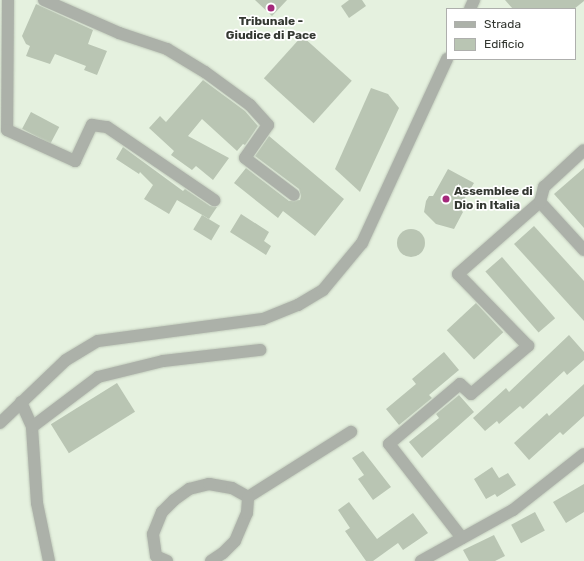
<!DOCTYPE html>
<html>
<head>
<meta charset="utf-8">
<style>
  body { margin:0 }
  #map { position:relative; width:584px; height:561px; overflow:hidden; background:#e5f1df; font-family:Rubik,sans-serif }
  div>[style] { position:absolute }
  .building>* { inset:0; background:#b9c5b3; transform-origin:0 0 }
  .round { border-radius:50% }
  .roads { filter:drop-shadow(0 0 1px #c2ccbc) drop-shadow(0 0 1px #c2ccbc) }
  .minor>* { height:12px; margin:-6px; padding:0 6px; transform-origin:6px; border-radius:6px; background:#acb1a9 }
  .dots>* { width:11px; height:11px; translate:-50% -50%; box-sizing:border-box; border:2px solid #fff; border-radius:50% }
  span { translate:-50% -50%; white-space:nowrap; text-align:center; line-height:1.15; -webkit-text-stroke:3.5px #fff; paint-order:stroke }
  .poi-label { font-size:12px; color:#343832; font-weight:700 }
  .left { translate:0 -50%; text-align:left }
  .legend { position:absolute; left:446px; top:8px; width:130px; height:52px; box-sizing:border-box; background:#fff; border:1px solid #aeafad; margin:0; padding:5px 7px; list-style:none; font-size:12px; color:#343832 }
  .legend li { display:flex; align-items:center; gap:8px; height:20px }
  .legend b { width:20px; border:1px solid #aeafad }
</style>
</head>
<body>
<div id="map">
  <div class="building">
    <div style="clip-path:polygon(255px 0,287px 0,272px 16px)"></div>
    <div style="clip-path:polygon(349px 0,362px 0,366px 6px,349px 18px,341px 6px)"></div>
    <div style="clip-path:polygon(505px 0,584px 0,584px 1px,574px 9px,513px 9px)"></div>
    <div style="clip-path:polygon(36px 4px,93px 30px,88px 44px,107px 51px,97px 75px,84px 70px,86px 66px,55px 54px,50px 64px,26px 56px,30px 46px,26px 44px,22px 36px)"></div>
    <div style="left:302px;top:36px;width:67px;height:57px;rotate:42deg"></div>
    <div style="clip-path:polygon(203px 80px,245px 111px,258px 126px,245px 145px,243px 144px,237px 151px,202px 119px,188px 136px,229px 158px,213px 180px,196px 166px,192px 170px,171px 155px,174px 151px,149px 128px,160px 116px,166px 122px)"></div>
    <div style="clip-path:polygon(371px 88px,388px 94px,399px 108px,360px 192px,335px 169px)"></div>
    <div style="left:31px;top:112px;width:32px;height:19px;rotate:28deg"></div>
    <div style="clip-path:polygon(269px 136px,344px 199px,315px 236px,283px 211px,278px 218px,234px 183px,246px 168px,289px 201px,300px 200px,301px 196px,299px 189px,255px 156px)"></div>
    <div style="clip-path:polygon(123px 147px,183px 191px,185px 189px,210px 206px,217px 207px,209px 219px,177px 200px,169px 214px,144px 199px,153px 185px,140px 172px,139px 174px,116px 159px)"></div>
    <div style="clip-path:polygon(584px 168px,584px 228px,554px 194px)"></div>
    <div style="clip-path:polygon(448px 169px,474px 183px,459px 208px,463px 212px,454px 229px,436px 224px,424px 212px,426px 201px,429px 196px,433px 196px)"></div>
    <div style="clip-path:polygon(241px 214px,269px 232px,264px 241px,271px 246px,266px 255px,230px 232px)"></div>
    <div style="left:202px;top:215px;width:21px;height:17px;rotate:31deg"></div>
    <div style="clip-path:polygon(534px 226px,584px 281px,584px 321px,514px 244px)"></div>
    <div class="round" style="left:397px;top:229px;width:28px;height:28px"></div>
    <div style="left:502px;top:257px;width:81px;height:22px;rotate:49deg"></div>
    <div style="left:476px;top:303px;width:40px;height:40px;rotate:47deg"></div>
    <div style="clip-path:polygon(569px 335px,584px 352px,584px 360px,567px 375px,564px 371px,523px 409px,520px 406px,499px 424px,497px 421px,485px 431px,473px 418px,506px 388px,509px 392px)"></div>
    <div style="clip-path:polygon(444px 352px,459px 370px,429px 395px,432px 398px,399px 425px,386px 409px,416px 384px,412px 379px)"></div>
    <div style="left:117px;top:383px;width:34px;height:78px;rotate:58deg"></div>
    <div style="clip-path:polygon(584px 384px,584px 416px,563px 435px,560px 432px,529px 460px,514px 443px,547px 413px,549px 416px)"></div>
    <div style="clip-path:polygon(459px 395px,474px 412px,422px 458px,409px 442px,439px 418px,436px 414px)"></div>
    <div style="clip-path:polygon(363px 451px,391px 487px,373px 500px,358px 479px,364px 475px,352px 458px)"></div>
    <div style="clip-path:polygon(492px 467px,499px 478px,508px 473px,516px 485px,497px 497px,495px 494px,486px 499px,474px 479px)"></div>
    <div style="clip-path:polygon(584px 484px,584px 512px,566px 523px,553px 502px)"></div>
    <div style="clip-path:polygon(349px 502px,377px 539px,413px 513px,428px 533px,403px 550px,398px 543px,373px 561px,366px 561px,345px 531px,350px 528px,338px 510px)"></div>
    <div style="left:535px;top:512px;width:21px;height:27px;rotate:62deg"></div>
    <div style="clip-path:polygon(494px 535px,505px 556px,495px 561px,469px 561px,463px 550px)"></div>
  </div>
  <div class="roads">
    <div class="minor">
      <div style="left:8px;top:0;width:130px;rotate:90.4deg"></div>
      <div style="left:7px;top:130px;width:75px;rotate:24.5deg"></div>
      <div style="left:75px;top:161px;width:40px;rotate:-65deg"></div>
      <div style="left:92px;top:125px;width:15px;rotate:8deg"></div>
      <div style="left:107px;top:127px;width:130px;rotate:34.3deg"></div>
      <div style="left:44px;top:0;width:82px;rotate:23.7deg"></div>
      <div style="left:119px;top:33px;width:51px;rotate:18.4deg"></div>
      <div style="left:167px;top:49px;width:44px;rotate:31.2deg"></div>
      <div style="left:205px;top:72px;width:56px;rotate:36.3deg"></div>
      <div style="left:250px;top:105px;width:27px;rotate:48deg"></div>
      <div style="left:268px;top:125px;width:40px;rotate:124.9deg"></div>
      <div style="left:245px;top:158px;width:61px;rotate:37.1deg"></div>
      <div style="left:470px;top:9px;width:10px;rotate:-66deg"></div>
      <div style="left:540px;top:202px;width:65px;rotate:47.5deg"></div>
      <div style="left:21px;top:402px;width:27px;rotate:66deg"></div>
      <div style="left:0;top:423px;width:91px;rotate:-43.7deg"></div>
      <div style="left:66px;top:360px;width:37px;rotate:-31deg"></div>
      <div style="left:98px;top:341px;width:166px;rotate:-7.6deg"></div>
      <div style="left:263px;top:319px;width:38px;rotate:-22deg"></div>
      <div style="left:298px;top:305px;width:29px;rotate:-31deg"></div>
      <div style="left:323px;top:290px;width:61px;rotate:-50.3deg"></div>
      <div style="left:362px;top:243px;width:203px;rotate:-65.2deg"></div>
      <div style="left:248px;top:497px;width:122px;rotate:-32.3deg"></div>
      <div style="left:462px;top:538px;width:119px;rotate:-127.8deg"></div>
      <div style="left:389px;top:444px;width:93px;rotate:-40.2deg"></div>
      <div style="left:460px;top:384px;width:15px;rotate:42deg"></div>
      <div style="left:471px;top:394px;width:75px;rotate:-40.1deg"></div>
      <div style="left:528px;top:346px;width:100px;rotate:-134.2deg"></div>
      <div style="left:458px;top:274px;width:109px;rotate:-41.3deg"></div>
      <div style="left:540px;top:202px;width:16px;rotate:-75deg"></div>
      <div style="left:544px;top:187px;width:54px;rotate:-42.8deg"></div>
      <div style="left:49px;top:561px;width:59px;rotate:-101.7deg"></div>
      <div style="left:37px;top:503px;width:76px;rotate:-93.8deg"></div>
      <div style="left:32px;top:427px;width:83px;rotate:-37.1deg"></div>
      <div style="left:98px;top:377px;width:67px;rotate:-13.8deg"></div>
      <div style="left:163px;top:361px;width:98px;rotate:-6.5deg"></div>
      <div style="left:167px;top:561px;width:12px;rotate:-156deg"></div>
      <div style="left:156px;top:556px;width:22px;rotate:-98deg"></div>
      <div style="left:153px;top:534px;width:24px;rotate:-68deg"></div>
      <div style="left:162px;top:512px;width:17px;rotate:-45deg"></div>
      <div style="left:174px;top:500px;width:19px;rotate:-36deg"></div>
      <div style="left:189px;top:489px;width:21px;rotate:-14deg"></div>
      <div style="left:209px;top:484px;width:23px;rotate:10deg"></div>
      <div style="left:232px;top:488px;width:18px;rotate:29deg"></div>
      <div style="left:211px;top:561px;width:14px;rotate:-34deg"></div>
      <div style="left:223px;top:553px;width:17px;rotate:-45deg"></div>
      <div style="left:235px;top:541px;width:30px;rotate:-67deg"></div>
      <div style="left:247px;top:513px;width:16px;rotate:-86deg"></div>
      <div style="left:421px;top:561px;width:105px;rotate:-29deg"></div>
      <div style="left:513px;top:510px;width:90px;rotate:-38.3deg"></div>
    </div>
  </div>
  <div class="dots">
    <div style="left:271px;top:8px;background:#a4287b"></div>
    <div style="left:446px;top:199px;background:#a4287b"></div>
  </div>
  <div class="poi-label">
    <span style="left:271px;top:29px">Tribunale -<br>Giudice di Pace</span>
    <span class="left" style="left:454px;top:199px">Assemblee di<br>Dio in Italia</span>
  </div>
  <ul class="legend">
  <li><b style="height:5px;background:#acb1a9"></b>Strada</li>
  <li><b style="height:11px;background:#b9c5b3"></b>Edificio</li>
  </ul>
</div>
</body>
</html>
